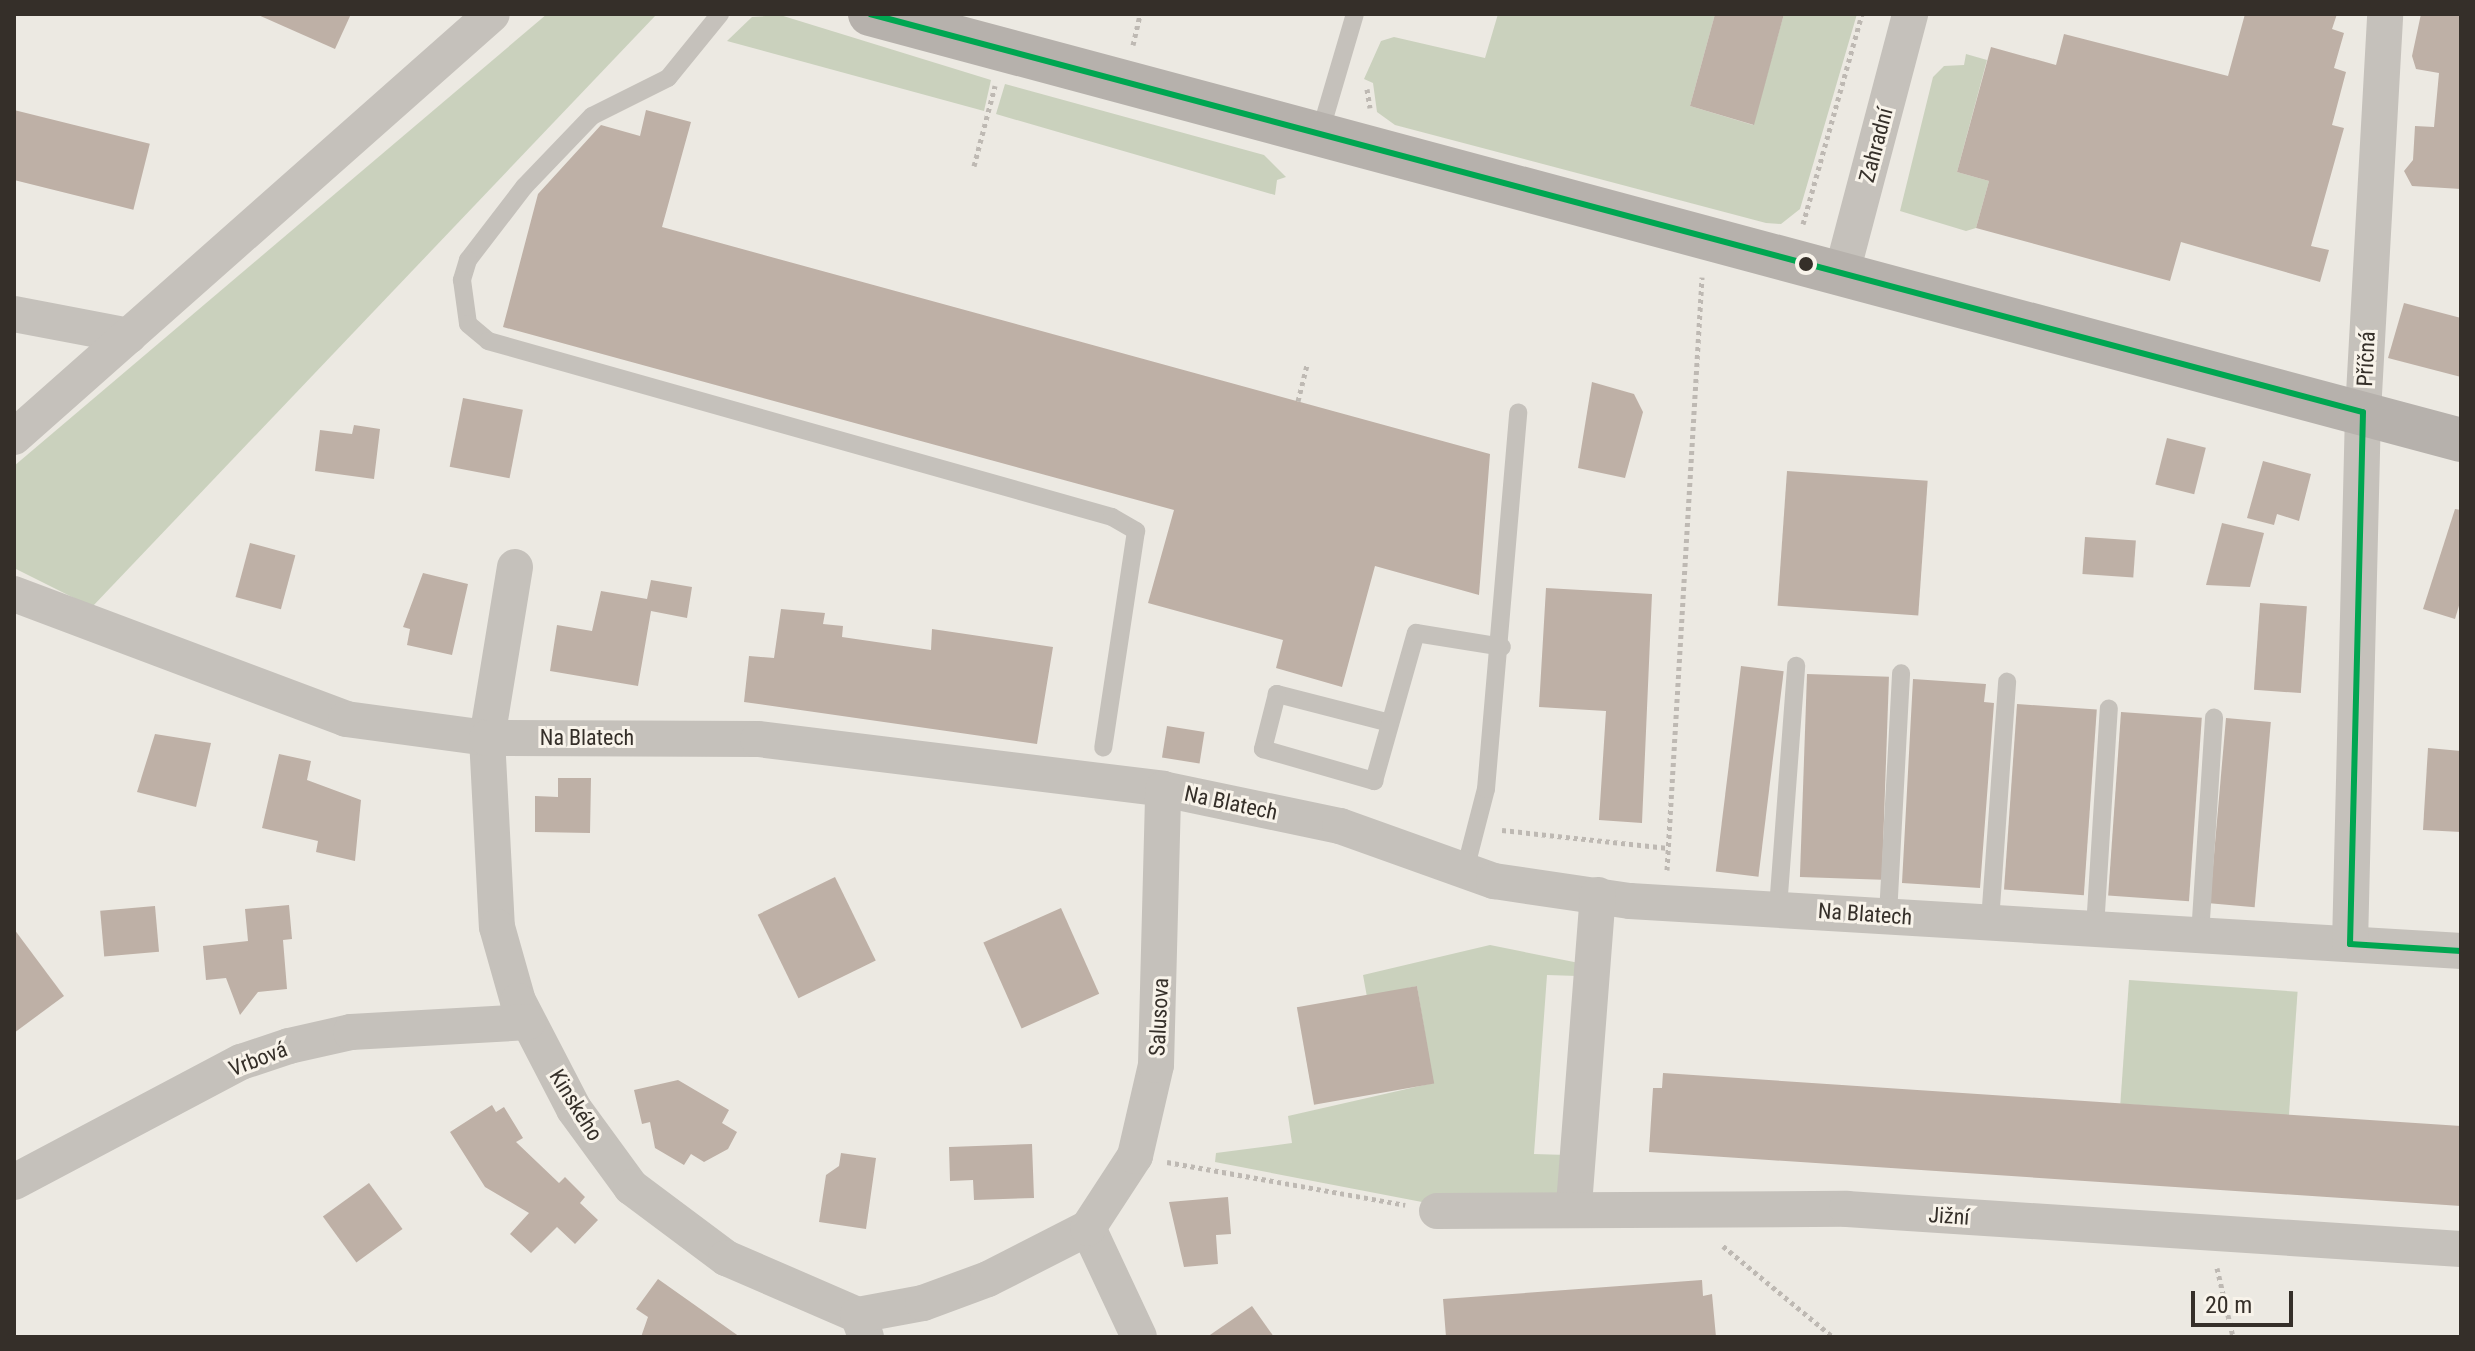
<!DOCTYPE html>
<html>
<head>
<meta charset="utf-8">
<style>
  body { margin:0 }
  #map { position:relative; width:2475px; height:1351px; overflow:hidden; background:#ece9e2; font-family:"Roboto Condensed",sans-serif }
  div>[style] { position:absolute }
  .green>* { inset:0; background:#cad1bd; transform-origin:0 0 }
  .building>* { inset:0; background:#beb0a6; transform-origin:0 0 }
  .path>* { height:5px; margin-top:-2.5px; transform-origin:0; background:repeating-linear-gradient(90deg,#beb9b3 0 4px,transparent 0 8px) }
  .service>* { height:18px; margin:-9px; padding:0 9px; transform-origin:9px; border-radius:9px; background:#c5c1bb }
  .minor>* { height:36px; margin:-18px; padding:0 18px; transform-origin:18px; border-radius:18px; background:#c5c1bb }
  .secondary>* { height:44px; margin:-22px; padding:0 22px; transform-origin:22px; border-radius:22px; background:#b6b1ac }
  .bus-1>* { height:6px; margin:-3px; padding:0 3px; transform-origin:3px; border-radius:3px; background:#00a651 }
  .dots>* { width:22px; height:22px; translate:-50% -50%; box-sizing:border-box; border:4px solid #f8f3ea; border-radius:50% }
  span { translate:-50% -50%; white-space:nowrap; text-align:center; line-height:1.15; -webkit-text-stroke:6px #f8f3ea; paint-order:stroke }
  .street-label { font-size:22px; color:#352f29 }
  .frame { position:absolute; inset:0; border:16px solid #352f29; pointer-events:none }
  .scale { position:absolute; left:2191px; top:1291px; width:102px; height:36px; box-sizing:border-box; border:4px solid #352f29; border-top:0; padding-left:10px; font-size:24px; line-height:28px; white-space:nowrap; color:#352f29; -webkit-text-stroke:6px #f8f3ea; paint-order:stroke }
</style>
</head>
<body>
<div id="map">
  <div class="green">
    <div style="clip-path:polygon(547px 14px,656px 15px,92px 607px,14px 568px,14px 466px)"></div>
    <div style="clip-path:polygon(1498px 14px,1715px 14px,1690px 106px,1753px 125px,1784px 14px,1857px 14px,1800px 209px,1781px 224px,1766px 223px,1395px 125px,1377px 112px,1373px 83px,1364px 79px,1381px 41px,1394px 37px,1485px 58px)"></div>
    <div style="clip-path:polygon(780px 15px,991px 80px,984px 111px,727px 41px,752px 17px)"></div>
    <div style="clip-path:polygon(1966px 54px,1987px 60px,1957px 172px,1989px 181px,1976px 228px,1966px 231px,1900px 211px,1933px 77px,1944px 66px,1964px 65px)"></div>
    <div style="clip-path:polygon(1005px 84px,1264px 155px,1286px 177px,1277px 180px,1275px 195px,996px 114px)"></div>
    <div style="clip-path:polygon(1490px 945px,1579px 963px,1578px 976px,1547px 975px,1534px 1154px,1567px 1155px,1559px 1194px,1422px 1202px,1215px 1162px,1216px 1153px,1292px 1143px,1288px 1116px,1433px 1083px,1417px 986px,1367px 997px,1363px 975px)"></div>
    <div style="left:2129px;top:980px;width:169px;height:124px;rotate:4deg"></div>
  </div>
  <div class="building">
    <div style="clip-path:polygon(256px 14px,351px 14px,335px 49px)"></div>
    <div style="clip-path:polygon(1715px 14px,1784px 14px,1754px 125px,1690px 106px)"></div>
    <div style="clip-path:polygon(2245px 14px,2337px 14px,2332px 29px,2344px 33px,2334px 68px,2346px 72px,2332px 125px,2344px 128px,2311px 246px,2329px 250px,2320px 282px,2181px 242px,2170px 281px,1976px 228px,1989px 181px,1957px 172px,1991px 47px,2056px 65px,2064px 34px,2228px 76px)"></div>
    <div style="clip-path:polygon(2421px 14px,2461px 14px,2461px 189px,2412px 186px,2404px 171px,2413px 160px,2415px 126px,2434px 127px,2439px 73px,2416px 69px,2412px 56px)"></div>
    <div style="left:14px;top:110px;width:140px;height:68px;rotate:14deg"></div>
    <div style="clip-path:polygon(646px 110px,691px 122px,662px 227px,1490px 454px,1479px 595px,1375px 566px,1342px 687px,1276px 668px,1283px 640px,1148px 603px,1174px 510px,503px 327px,538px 194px,601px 125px,640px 136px)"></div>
    <div style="clip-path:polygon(2404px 303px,2461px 318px,2461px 377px,2388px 358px)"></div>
    <div style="clip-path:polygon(1592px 382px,1634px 394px,1643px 412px,1625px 478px,1578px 468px)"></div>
    <div style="left:463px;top:398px;width:61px;height:70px;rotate:11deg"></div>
    <div style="clip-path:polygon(354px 425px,380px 429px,374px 479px,315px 471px,320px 430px,352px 434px)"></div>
    <div style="left:2167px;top:438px;width:40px;height:48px;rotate:14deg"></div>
    <div style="clip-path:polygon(2263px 461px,2311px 474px,2299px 521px,2277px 514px,2274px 525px,2247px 518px)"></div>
    <div style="left:1787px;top:471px;width:141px;height:135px;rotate:4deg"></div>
    <div style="clip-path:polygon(2455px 509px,2461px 510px,2461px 599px,2455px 619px,2423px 609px)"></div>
    <div style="clip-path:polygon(2222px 523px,2264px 533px,2250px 587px,2206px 585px)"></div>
    <div style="left:2085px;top:537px;width:51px;height:37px;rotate:4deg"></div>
    <div style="left:250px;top:543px;width:47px;height:56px;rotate:15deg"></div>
    <div style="clip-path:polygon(423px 573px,468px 584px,452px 655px,407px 645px,410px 629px,403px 627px)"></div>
    <div style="clip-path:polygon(651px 580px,692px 587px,687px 618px,651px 611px,638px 686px,550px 671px,557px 625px,592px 631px,601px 591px,647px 599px)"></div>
    <div style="clip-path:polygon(1546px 588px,1652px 594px,1642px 823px,1599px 820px,1606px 711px,1539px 707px)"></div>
    <div style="left:2260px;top:603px;width:47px;height:87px;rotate:4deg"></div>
    <div style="clip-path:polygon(781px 609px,825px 613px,823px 624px,843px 626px,842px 637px,931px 650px,932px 629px,1053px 647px,1037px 744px,744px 702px,749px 656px,774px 658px)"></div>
    <div style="left:1741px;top:666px;width:43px;height:207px;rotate:7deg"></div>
    <div style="left:1807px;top:674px;width:82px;height:203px;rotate:2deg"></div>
    <div style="clip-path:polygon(1913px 679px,1986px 684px,1984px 702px,1994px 703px,1980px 888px,1902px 883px)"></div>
    <div style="left:2017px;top:704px;width:80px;height:186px;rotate:4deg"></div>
    <div style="left:2121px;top:712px;width:81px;height:184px;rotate:4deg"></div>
    <div style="left:2226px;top:718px;width:45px;height:186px;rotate:5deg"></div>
    <div style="left:1167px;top:726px;width:38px;height:32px;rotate:9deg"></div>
    <div style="clip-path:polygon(155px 734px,211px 743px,196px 807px,137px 792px)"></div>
    <div style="clip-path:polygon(2428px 748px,2461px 751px,2461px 832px,2423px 830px)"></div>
    <div style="clip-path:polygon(279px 754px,311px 761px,307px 780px,361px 800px,355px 861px,316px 852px,318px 841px,262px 828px)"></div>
    <div style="clip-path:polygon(558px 778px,591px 778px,590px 833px,535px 832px,535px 796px,558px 797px)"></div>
    <div style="left:835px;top:877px;width:93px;height:86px;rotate:64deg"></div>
    <div style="clip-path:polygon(289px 905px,292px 939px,283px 940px,287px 989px,258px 992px,240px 1015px,226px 978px,206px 980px,203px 946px,248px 941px,245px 909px)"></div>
    <div style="left:155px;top:906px;width:46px;height:55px;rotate:85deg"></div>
    <div style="left:1061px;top:908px;width:94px;height:85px;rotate:66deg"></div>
    <div style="clip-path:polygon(14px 929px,64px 996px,14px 1033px)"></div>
    <div style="left:1417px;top:986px;width:99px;height:122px;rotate:80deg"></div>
    <div style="clip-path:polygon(1663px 1073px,2461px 1126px,2461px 1206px,1649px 1152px,1653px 1088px,1662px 1088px)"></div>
    <div style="clip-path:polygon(678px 1080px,729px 1110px,722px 1123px,737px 1132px,728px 1149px,704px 1162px,691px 1154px,684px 1165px,655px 1148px,650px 1122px,642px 1124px,634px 1090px)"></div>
    <div style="clip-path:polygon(492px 1105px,496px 1112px,504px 1107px,523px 1138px,516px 1142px,559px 1183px,565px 1177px,585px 1197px,580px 1203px,598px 1220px,575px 1244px,557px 1227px,531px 1253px,510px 1234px,529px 1213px,485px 1187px,450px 1132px)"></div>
    <div style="clip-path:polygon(1032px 1144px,1034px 1198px,974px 1200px,973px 1180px,950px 1181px,949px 1147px)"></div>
    <div style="clip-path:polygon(841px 1153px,876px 1158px,866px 1229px,819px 1222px,826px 1175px,839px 1166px)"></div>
    <div style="left:369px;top:1183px;width:57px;height:57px;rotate:54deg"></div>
    <div style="clip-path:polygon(1228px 1197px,1231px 1234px,1216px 1235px,1218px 1264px,1184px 1267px,1169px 1202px)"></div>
    <div style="clip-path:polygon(658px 1279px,740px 1337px,641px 1337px,648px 1317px,636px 1309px)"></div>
    <div style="clip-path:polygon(1702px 1280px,1703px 1296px,1712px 1294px,1716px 1337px,1446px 1337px,1443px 1299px)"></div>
    <div style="clip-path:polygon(1252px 1306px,1274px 1337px,1207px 1337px)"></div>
  </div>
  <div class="path">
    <div style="left:1133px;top:45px;width:32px;rotate:-77deg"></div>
    <div style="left:1367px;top:89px;width:19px;rotate:81deg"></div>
    <div style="left:974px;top:166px;width:83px;rotate:-75.3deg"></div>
    <div style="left:1803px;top:224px;width:218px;rotate:-74.3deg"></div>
    <div style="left:1298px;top:401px;width:38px;rotate:-76deg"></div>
    <div style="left:1502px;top:830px;width:167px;rotate:6.2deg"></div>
    <div style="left:1667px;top:870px;width:594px;rotate:-86.62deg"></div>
    <div style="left:1167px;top:1162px;width:242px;rotate:10.2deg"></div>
    <div style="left:1723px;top:1246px;width:143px;rotate:39.6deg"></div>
    <div style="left:2217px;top:1268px;width:71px;rotate:76.9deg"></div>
  </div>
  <div class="service">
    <div style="left:720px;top:14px;width:82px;rotate:129.1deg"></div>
    <div style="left:668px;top:78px;width:85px;rotate:153.4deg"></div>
    <div style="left:592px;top:116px;width:98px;rotate:133.8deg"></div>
    <div style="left:524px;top:187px;width:92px;rotate:127.5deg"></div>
    <div style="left:468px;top:260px;width:21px;rotate:107deg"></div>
    <div style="left:462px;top:280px;width:44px;rotate:82.2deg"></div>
    <div style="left:468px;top:324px;width:26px;rotate:40deg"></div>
    <div style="left:488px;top:341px;width:648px;rotate:15.75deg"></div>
    <div style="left:1112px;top:517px;width:28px;rotate:30deg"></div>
    <div style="left:1136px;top:531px;width:219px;rotate:98.6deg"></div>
    <div style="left:1319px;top:136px;width:127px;rotate:-73.6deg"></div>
    <div style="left:1390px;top:723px;width:117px;rotate:-165.6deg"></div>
    <div style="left:1277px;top:694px;width:57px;rotate:104.3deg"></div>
    <div style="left:1263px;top:749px;width:116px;rotate:16.1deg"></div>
    <div style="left:1374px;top:781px;width:154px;rotate:-74.2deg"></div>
    <div style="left:1416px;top:633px;width:87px;rotate:9.2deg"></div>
    <div style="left:1465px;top:870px;width:84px;rotate:-75.5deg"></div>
    <div style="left:1486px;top:789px;width:378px;rotate:-85.1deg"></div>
    <div style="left:1778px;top:908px;width:243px;rotate:-85.7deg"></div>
    <div style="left:1888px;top:915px;width:242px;rotate:-86.9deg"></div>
    <div style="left:1990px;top:921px;width:240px;rotate:-85.9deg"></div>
    <div style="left:2095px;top:928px;width:220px;rotate:-86.4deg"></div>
    <div style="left:2200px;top:935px;width:218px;rotate:-86.3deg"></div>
  </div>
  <div class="minor">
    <div style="left:1841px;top:276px;width:271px;rotate:-75.2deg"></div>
    <div style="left:14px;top:314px;width:117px;rotate:10.8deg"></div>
    <div style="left:14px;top:437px;width:638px;rotate:-41.51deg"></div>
    <div style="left:515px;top:567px;width:173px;rotate:99.3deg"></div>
    <div style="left:487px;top:738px;width:189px;rotate:87deg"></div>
    <div style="left:497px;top:927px;width:77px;rotate:74.2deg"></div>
    <div style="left:518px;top:1001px;width:122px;rotate:62.6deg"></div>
    <div style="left:574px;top:1109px;width:97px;rotate:53.8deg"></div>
    <div style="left:631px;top:1187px;width:119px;rotate:36.8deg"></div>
    <div style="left:726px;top:1258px;width:144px;rotate:23.4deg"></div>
    <div style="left:858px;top:1315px;width:23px;rotate:70deg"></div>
    <div style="left:14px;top:594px;width:355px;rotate:20.6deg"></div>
    <div style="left:346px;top:719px;width:142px;rotate:7.7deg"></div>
    <div style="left:487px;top:738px;width:271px;rotate:0.2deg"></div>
    <div style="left:758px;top:739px;width:408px;rotate:7deg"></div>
    <div style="left:1163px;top:789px;width:181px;rotate:11.8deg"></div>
    <div style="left:1340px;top:826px;width:164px;rotate:19.7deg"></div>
    <div style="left:1494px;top:881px;width:137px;rotate:8.4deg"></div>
    <div style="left:1630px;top:901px;width:833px;rotate:3.44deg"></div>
    <div style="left:2350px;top:944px;width:532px;rotate:-88.6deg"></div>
    <div style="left:2363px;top:412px;width:399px;rotate:-86.8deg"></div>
    <div style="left:14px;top:1182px;width:257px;rotate:-27.9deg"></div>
    <div style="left:241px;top:1062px;width:51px;rotate:-18.4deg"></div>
    <div style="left:289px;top:1046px;width:64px;rotate:-12.7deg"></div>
    <div style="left:351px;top:1032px;width:177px;rotate:-3.2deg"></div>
    <div style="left:1574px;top:1205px;width:311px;rotate:-85.6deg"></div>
    <div style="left:1437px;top:1211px;width:410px;rotate:-0.3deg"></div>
    <div style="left:1847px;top:1209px;width:615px;rotate:3.73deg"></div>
    <div style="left:1088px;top:1228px;width:120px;rotate:64.9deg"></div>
    <div style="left:858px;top:1315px;width:66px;rotate:-10.5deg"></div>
    <div style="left:923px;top:1303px;width:69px;rotate:-20.3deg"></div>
    <div style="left:988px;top:1279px;width:112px;rotate:-27deg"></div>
    <div style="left:1088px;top:1228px;width:86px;rotate:-56.9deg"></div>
    <div style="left:1135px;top:1156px;width:93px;rotate:-77deg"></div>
    <div style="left:1156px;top:1065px;width:276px;rotate:-88.5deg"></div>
  </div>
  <div class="secondary">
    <div style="left:870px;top:14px;width:1647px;rotate:14.99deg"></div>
  </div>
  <div class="bus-1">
    <div style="left:870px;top:14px;width:1545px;rotate:14.93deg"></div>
    <div style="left:2350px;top:944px;width:532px;rotate:-88.6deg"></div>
    <div style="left:2350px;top:944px;width:111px;rotate:3.6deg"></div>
  </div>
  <div class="dots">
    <div style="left:1806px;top:264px;background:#352f29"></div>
  </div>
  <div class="street-label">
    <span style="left:1876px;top:145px;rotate:-75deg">Zahradní</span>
    <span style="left:2366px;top:359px;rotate:-87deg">Příčná</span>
    <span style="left:587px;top:738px">Na Blatech</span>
    <span style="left:1231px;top:803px;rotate:12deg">Na Blatech</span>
    <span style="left:1865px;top:914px;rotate:4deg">Na Blatech</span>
    <span style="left:1159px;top:1017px;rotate:-87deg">Salusova</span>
    <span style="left:258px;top:1059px;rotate:-21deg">Vrbová</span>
    <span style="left:576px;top:1105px;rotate:58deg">Kinského</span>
    <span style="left:1949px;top:1216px;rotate:4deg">Jižní</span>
  </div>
  <div class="frame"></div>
  <div class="scale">20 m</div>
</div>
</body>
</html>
